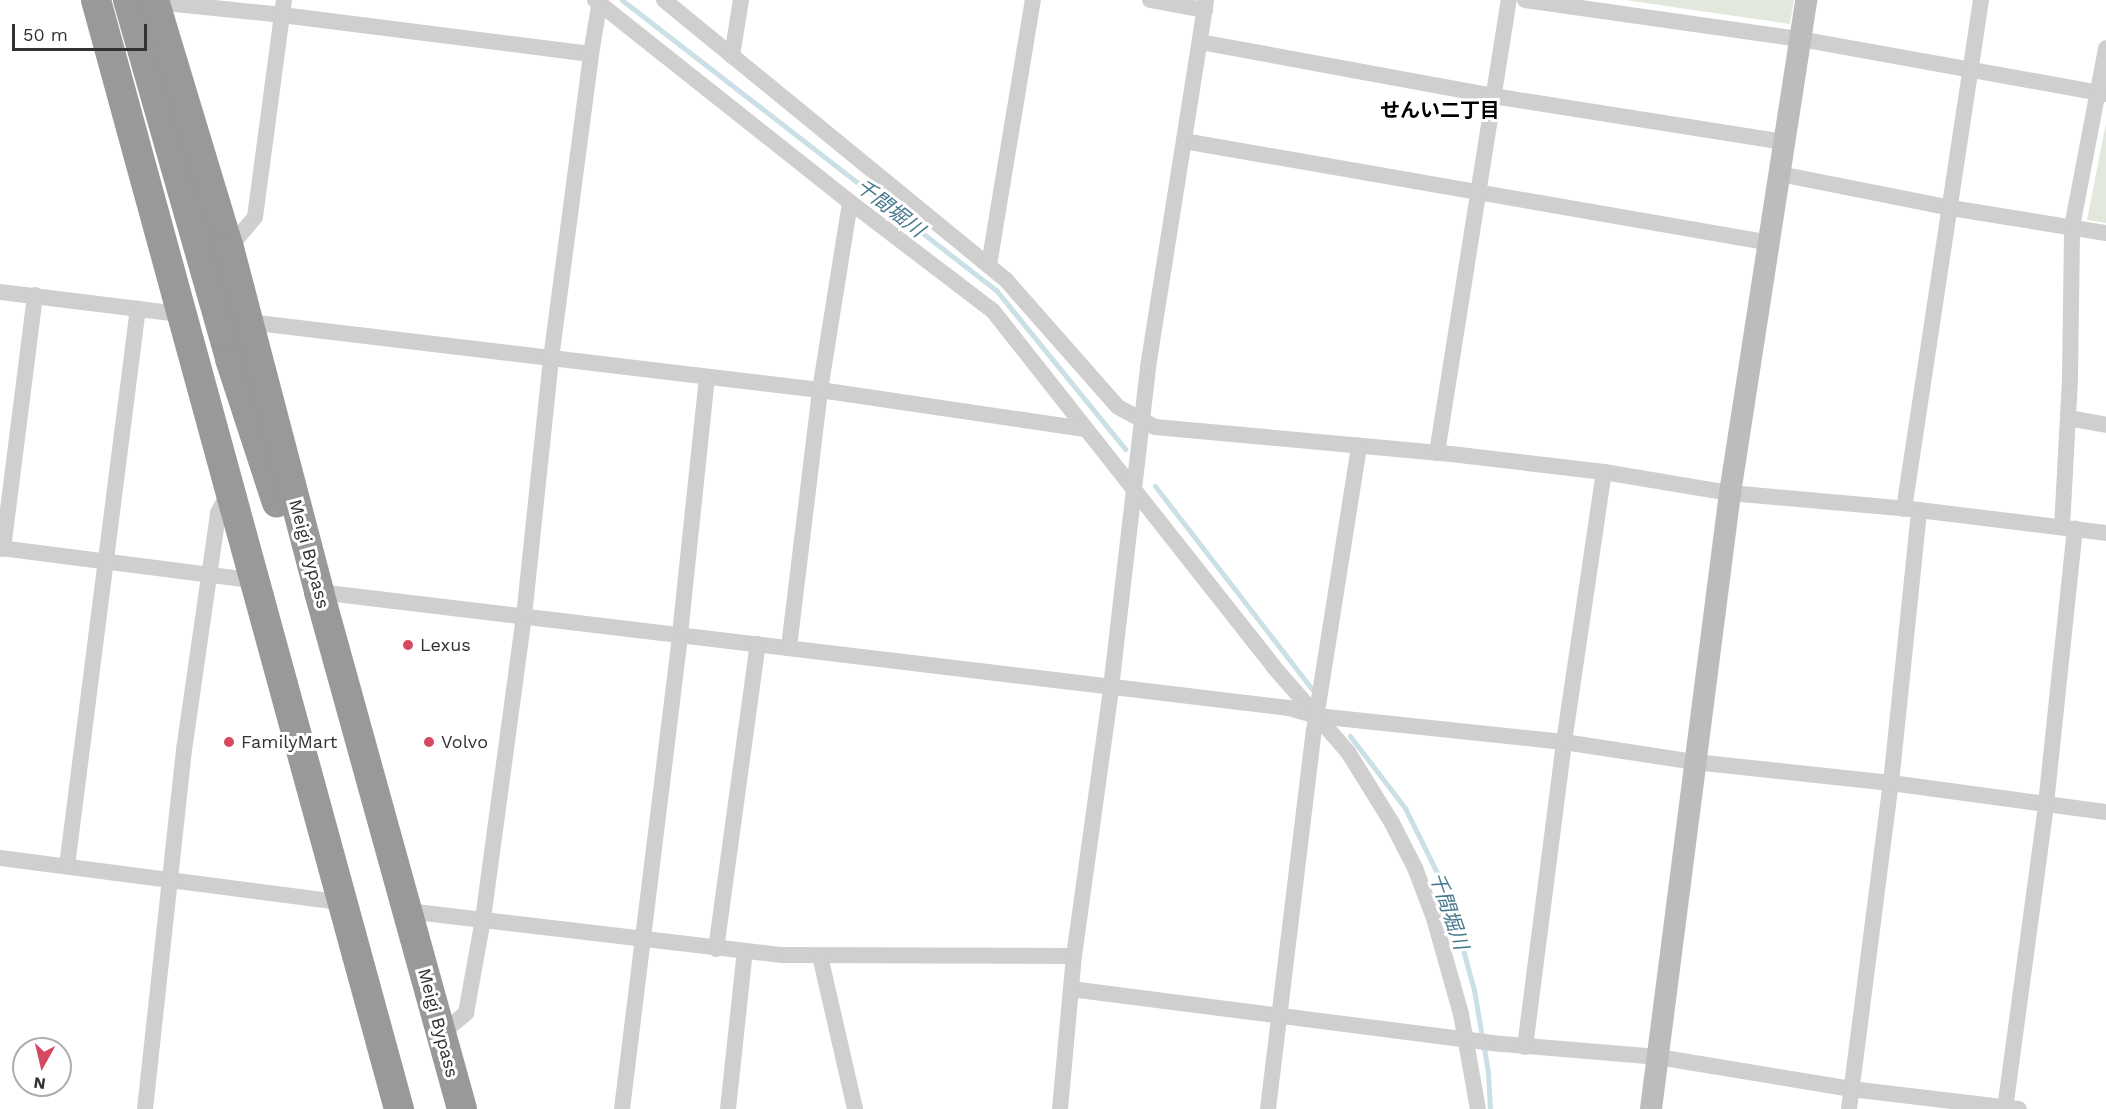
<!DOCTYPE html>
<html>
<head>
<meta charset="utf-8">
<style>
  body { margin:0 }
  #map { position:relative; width:2106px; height:1109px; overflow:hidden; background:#fff; font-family:"Work Sans","Noto Sans JP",sans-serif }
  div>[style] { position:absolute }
  .green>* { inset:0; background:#e3e8dc }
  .stream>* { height:5px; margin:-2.5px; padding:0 2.5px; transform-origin:2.5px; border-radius:2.5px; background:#cbdfe6 }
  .street>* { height:16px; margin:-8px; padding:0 8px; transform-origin:8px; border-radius:8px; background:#cfcfcf }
  .secondary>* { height:22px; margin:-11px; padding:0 11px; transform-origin:11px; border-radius:11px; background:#bcbcbc }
  .highway>* { height:30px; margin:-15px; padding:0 15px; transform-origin:15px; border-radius:15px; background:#999 }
  .highway-bridge>* { height:30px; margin:-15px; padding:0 15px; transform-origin:15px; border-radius:15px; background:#999 }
  .dots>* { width:16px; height:16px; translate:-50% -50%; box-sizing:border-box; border:3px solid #fff; border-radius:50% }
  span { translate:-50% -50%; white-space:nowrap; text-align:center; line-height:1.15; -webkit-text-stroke:6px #fff; paint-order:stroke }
  .street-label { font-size:18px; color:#323232 }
  .poi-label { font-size:18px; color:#323232 }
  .left { translate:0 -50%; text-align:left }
  .neighbourhood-label { font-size:20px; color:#000; font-weight:700 }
  .water-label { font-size:20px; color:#47788d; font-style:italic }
  .north { position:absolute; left:12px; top:1037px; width:60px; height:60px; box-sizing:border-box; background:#fff; border:2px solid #adadad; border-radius:50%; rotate:188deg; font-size:16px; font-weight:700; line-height:24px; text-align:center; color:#323232 }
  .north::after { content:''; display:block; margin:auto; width:21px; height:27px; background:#d5485f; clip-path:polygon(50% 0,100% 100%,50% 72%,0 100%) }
  .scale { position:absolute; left:12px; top:24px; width:135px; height:27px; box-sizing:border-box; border:3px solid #323232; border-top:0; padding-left:8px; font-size:18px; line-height:21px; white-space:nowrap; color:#323232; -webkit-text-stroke:4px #fff; paint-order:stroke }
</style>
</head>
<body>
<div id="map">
  <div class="green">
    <div style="clip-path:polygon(1625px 0,1794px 0,1790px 24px)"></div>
    <div style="clip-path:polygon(2106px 123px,2106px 223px,2087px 220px)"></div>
  </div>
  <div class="stream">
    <div style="left:622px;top:0;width:473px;rotate:37.8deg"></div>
    <div style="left:996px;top:290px;width:205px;rotate:50.9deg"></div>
    <div style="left:1155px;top:486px;width:257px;rotate:52.3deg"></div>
    <div style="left:1350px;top:736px;width:91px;rotate:52.6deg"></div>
    <div style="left:1405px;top:808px;width:97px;rotate:63.7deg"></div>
    <div style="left:1448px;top:895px;width:98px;rotate:74.7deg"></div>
    <div style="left:1474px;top:990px;width:83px;rotate:80.3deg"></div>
    <div style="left:1488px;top:1072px;width:37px;rotate:87deg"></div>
  </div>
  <div class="street">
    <div style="left:595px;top:0;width:325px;rotate:38.4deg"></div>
    <div style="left:850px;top:202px;width:180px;rotate:37.3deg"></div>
    <div style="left:993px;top:311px;width:452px;rotate:51.7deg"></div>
    <div style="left:1273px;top:666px;width:114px;rotate:48.9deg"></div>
    <div style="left:1348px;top:752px;width:84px;rotate:58.2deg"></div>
    <div style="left:1392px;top:823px;width:51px;rotate:62.9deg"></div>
    <div style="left:1415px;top:868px;width:53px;rotate:69.2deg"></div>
    <div style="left:1434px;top:918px;width:100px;rotate:74.3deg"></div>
    <div style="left:1461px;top:1014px;width:97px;rotate:79.9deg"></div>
    <div style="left:664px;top:0;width:442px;rotate:39.3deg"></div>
    <div style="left:1006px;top:280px;width:169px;rotate:48.6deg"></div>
    <div style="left:1118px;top:407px;width:42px;rotate:28.4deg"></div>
    <div style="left:1155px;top:427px;width:297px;rotate:5.2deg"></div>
    <div style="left:1451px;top:454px;width:154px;rotate:6.7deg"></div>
    <div style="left:1604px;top:472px;width:128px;rotate:9.5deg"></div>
    <div style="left:1730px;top:493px;width:190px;rotate:5.1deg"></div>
    <div style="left:1919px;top:510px;width:188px;rotate:7deg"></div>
    <div style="left:1150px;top:0;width:56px;rotate:10.3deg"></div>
    <div style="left:1525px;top:0;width:278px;rotate:8.1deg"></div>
    <div style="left:1800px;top:39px;width:311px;rotate:10.2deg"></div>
    <div style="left:155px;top:2px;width:128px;rotate:5.8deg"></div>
    <div style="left:282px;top:15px;width:311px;rotate:7.2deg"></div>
    <div style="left:1200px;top:42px;width:298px;rotate:10.4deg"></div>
    <div style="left:1493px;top:96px;width:296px;rotate:9deg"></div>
    <div style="left:732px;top:56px;width:57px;rotate:-80.9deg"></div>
    <div style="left:1184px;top:141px;width:595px;rotate:9.87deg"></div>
    <div style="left:1780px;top:174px;width:174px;rotate:11.2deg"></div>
    <div style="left:1951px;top:208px;width:157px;rotate:9.2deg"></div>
    <div style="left:229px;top:248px;width:40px;rotate:-50deg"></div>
    <div style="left:255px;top:217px;width:219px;rotate:-82.4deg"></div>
    <div style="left:989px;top:265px;width:269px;rotate:-80.6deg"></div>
    <div style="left:0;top:292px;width:187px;rotate:7deg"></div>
    <div style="left:249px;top:322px;width:575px;rotate:6.79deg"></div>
    <div style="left:820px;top:390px;width:268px;rotate:8.4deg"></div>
    <div style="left:2068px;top:418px;width:39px;rotate:10deg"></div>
    <div style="left:1437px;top:453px;width:459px;rotate:-81deg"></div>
    <div style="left:1904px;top:509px;width:515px;rotate:-81.4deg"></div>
    <div style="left:2062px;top:527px;width:150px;rotate:-86.9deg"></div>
    <div style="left:2070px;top:377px;width:150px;rotate:-89.2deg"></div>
    <div style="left:2072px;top:227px;width:182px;rotate:-79.2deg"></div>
    <div style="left:0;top:548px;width:261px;rotate:7.3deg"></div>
    <div style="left:3px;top:549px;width:256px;rotate:-82.8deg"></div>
    <div style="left:319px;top:592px;width:977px;rotate:6.82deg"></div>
    <div style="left:1289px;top:708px;width:29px;rotate:16deg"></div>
    <div style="left:1317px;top:716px;width:248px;rotate:6deg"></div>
    <div style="left:1564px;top:742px;width:133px;rotate:8.7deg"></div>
    <div style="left:1695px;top:762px;width:197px;rotate:6.1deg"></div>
    <div style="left:1891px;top:783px;width:217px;rotate:7.7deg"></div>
    <div style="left:789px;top:647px;width:259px;rotate:-83.1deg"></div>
    <div style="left:820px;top:390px;width:190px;rotate:-80.9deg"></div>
    <div style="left:0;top:858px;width:350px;rotate:7.4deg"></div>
    <div style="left:67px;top:866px;width:562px;rotate:-82.75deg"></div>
    <div style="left:407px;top:911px;width:380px;rotate:6.7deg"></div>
    <div style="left:784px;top:955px;width:290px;rotate:0.2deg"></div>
    <div style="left:716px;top:949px;width:308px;rotate:-82.2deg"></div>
    <div style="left:820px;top:956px;width:157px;rotate:77.1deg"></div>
    <div style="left:1071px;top:989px;width:435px;rotate:7.3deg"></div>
    <div style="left:1503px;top:1044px;width:156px;rotate:4.8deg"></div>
    <div style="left:1658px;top:1057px;width:196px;rotate:9.4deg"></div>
    <div style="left:1851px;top:1089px;width:169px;rotate:6.8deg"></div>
    <div style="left:441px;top:1034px;width:33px;rotate:-40deg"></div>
    <div style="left:466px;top:1013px;width:96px;rotate:-79.7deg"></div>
    <div style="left:483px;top:919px;width:306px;rotate:-82.3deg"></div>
    <div style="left:524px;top:616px;width:258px;rotate:-84deg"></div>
    <div style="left:551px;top:359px;width:308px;rotate:-82.5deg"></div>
    <div style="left:591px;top:54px;width:55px;rotate:-80.5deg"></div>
    <div style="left:1525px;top:1047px;width:307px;rotate:-82.7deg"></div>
    <div style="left:1564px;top:742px;width:273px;rotate:-81.6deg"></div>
    <div style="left:145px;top:1109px;width:361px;rotate:-83.8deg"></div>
    <div style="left:184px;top:750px;width:239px;rotate:-81.8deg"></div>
    <div style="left:218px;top:513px;width:26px;rotate:-62deg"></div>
    <div style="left:622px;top:1109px;width:479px;rotate:-83deg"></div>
    <div style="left:680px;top:634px;width:257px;rotate:-84deg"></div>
    <div style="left:728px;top:1109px;width:159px;rotate:-83.9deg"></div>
    <div style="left:1060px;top:1109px;width:154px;rotate:-84.8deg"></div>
    <div style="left:1074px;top:956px;width:271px;rotate:-82.1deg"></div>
    <div style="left:1111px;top:688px;width:323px;rotate:-83.4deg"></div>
    <div style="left:1148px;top:367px;width:372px;rotate:-81deg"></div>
    <div style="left:1268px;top:1109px;width:381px;rotate:-83.1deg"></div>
    <div style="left:1314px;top:731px;width:289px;rotate:-81deg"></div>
    <div style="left:1849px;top:1109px;width:329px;rotate:-82.7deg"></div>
    <div style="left:1891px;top:783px;width:274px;rotate:-84.1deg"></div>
    <div style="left:2005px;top:1109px;width:308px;rotate:-82.3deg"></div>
    <div style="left:2046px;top:804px;width:277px;rotate:-84deg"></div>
  </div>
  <div class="secondary">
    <div style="left:1651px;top:1109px;width:621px;rotate:-82.69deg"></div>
    <div style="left:1730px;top:493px;width:499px;rotate:-81.2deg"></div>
  </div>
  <div class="highway">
    <div style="left:128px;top:0;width:373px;rotate:74.1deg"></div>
    <div style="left:230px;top:359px;width:151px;rotate:71.9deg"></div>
    <div style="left:154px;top:0;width:259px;rotate:73.2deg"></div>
    <div style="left:229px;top:248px;width:356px;rotate:75.3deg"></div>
    <div style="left:319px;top:592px;width:536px;rotate:74.54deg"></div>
  </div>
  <div class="highway-bridge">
    <div style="left:96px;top:0;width:1150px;rotate:74.72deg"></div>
  </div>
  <div class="dots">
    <div style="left:408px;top:645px;background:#d5485f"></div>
    <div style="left:229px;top:742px;background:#d5485f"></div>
    <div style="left:429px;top:742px;background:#d5485f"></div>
  </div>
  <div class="street-label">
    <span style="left:309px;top:554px;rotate:75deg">Meigi Bypass</span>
    <span style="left:438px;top:1023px;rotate:75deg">Meigi Bypass</span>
  </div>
  <div class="poi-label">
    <span class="left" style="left:420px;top:645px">Lexus</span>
    <span class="left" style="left:241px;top:742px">FamilyMart</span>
    <span class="left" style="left:441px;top:742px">Volvo</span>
  </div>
  <div class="neighbourhood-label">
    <span style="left:1440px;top:110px">せんい二丁目</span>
  </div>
  <div class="water-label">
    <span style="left:890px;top:208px;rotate:38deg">千間堀川</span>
    <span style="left:1449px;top:911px;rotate:71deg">千間堀川</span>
  </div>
  <div class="north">N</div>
  <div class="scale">50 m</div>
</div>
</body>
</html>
